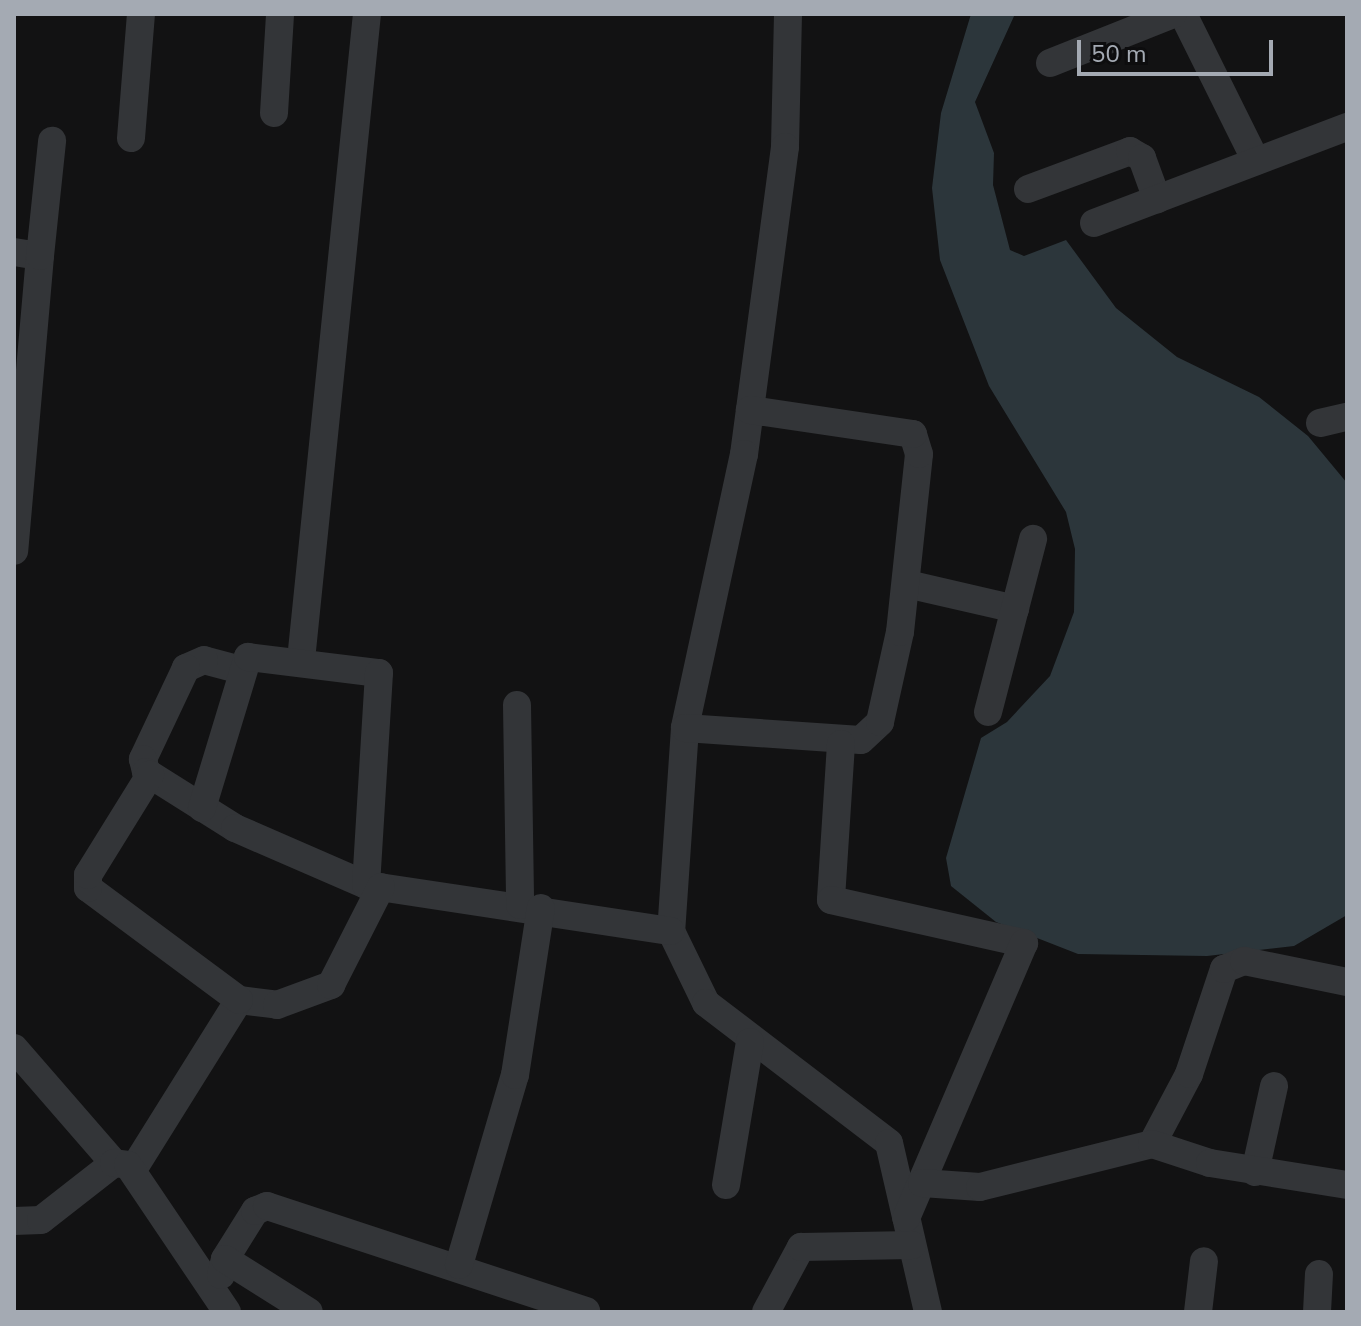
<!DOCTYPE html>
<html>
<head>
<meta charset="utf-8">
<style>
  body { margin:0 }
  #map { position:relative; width:1361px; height:1326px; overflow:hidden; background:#121213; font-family:"Nunito Sans",sans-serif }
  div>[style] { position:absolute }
  .water>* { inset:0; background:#2c363b }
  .street>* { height:28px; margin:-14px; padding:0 14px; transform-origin:14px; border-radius:14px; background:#333538 }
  span { translate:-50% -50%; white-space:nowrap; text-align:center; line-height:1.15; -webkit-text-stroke:8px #0d0d0e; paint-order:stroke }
  .frame { position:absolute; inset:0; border:16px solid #a4aab3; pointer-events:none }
  .scale { position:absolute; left:1077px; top:40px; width:196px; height:36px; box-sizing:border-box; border:4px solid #a4aab3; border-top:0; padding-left:10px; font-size:24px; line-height:28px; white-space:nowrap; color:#a4aab3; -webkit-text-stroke:6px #0d0d0e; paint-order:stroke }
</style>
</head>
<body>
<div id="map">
  <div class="water">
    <div style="clip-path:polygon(971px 14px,1015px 14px,975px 102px,994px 153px,993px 185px,1010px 250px,1024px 256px,1066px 240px,1116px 308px,1177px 357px,1259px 397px,1308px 436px,1347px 483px,1347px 915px,1294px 946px,1207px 956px,1078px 954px,996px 922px,951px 886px,946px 858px,981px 738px,1007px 722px,1050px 676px,1074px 612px,1075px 549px,1066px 512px,989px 386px,940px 260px,932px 188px,941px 113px)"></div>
  </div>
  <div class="street">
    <div style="left:788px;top:14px;width:133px;rotate:91.3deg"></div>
    <div style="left:785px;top:147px;width:310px;rotate:97.6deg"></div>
    <div style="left:744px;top:454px;width:280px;rotate:102.2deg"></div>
    <div style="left:685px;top:728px;width:203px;rotate:93.9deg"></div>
    <div style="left:671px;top:931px;width:80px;rotate:64.1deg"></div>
    <div style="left:706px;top:1003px;width:230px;rotate:37.4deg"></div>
    <div style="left:889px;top:1143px;width:173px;rotate:77deg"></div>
    <div style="left:1183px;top:14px;width:164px;rotate:63.6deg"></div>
    <div style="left:1050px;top:63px;width:132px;rotate:-21.7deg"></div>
    <div style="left:274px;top:113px;width:99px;rotate:-86.5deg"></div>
    <div style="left:131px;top:138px;width:124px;rotate:-85.4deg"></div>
    <div style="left:1028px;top:189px;width:109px;rotate:-20.4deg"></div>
    <div style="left:1130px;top:151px;width:14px;rotate:30deg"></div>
    <div style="left:1142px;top:158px;width:44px;rotate:69.9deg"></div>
    <div style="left:1094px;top:223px;width:271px;rotate:-20.8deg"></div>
    <div style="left:14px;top:252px;width:26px;rotate:9deg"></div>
    <div style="left:40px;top:256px;width:296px;rotate:95deg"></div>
    <div style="left:40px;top:256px;width:116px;rotate:-84deg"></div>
    <div style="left:1320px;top:423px;width:28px;rotate:-13deg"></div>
    <div style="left:907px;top:584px;width:111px;rotate:13deg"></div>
    <div style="left:301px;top:660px;width:649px;rotate:-84.17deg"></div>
    <div style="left:241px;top:670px;width:38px;rotate:-165deg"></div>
    <div style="left:204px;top:660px;width:20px;rotate:156deg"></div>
    <div style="left:186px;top:668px;width:101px;rotate:115.3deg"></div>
    <div style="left:143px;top:759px;width:13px;rotate:77deg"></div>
    <div style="left:146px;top:772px;width:105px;rotate:32.2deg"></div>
    <div style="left:235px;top:828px;width:143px;rotate:23.5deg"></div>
    <div style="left:366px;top:885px;width:308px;rotate:8.6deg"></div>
    <div style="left:517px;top:705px;width:200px;rotate:89.1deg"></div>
    <div style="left:988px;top:712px;width:179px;rotate:-75.4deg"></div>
    <div style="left:685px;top:728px;width:176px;rotate:3.9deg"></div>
    <div style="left:861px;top:740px;width:26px;rotate:-43deg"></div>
    <div style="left:880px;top:722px;width:92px;rotate:-77.5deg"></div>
    <div style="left:900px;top:632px;width:179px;rotate:-83.9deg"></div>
    <div style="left:919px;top:454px;width:21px;rotate:-107deg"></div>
    <div style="left:913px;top:434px;width:165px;rotate:-171.6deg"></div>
    <div style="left:841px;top:744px;width:156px;rotate:93.7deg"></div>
    <div style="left:831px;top:900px;width:198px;rotate:12.6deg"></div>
    <div style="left:1024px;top:943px;width:299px;rotate:113.2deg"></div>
    <div style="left:202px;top:808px;width:158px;rotate:-73.1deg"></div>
    <div style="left:248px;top:657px;width:132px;rotate:7deg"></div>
    <div style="left:379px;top:673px;width:212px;rotate:93.5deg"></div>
    <div style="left:239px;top:1000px;width:38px;rotate:7deg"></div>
    <div style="left:277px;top:1005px;width:58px;rotate:-20.3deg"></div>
    <div style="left:331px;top:985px;width:110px;rotate:-63deg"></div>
    <div style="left:14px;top:1048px;width:152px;rotate:49deg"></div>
    <div style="left:1152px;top:1144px;width:79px;rotate:-62.1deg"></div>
    <div style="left:1189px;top:1074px;width:111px;rotate:-71.6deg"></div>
    <div style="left:1224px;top:969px;width:22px;rotate:-22deg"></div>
    <div style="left:1244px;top:961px;width:105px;rotate:11.5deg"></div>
    <div style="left:134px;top:1168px;width:198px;rotate:-58deg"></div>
    <div style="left:239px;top:1000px;width:188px;rotate:-143.4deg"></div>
    <div style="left:88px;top:888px;width:13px;rotate:-90deg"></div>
    <div style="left:88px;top:875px;width:118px;rotate:-58.2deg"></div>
    <div style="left:1255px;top:1172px;width:88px;rotate:-77.5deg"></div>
    <div style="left:922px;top:1183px;width:58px;rotate:3.9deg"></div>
    <div style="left:980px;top:1187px;width:177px;rotate:-14deg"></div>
    <div style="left:1152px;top:1144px;width:61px;rotate:18.1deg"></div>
    <div style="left:1210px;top:1163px;width:139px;rotate:9.1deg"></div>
    <div style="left:726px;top:1185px;width:145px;rotate:-80.5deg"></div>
    <div style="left:14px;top:1221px;width:27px;rotate:-2deg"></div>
    <div style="left:41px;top:1220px;width:93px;rotate:-38deg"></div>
    <div style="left:114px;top:1163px;width:14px;rotate:8deg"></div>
    <div style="left:128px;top:1165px;width:177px;rotate:56deg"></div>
    <div style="left:225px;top:1259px;width:57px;rotate:-58deg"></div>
    <div style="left:255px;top:1211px;width:13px;rotate:-23deg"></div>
    <div style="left:267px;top:1206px;width:336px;rotate:18.2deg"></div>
    <div style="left:459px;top:1265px;width:198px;rotate:-73.6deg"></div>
    <div style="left:515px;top:1075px;width:169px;rotate:-81.2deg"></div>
    <div style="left:221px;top:1275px;width:16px;rotate:-76deg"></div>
    <div style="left:225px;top:1259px;width:99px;rotate:32.2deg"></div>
    <div style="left:766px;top:1312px;width:74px;rotate:-61.7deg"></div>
    <div style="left:801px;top:1247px;width:111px;rotate:-1deg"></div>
    <div style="left:1198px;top:1312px;width:51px;rotate:-83.3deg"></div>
    <div style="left:1317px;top:1312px;width:38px;rotate:-87deg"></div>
  </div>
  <div class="frame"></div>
  <div class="scale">50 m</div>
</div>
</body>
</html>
